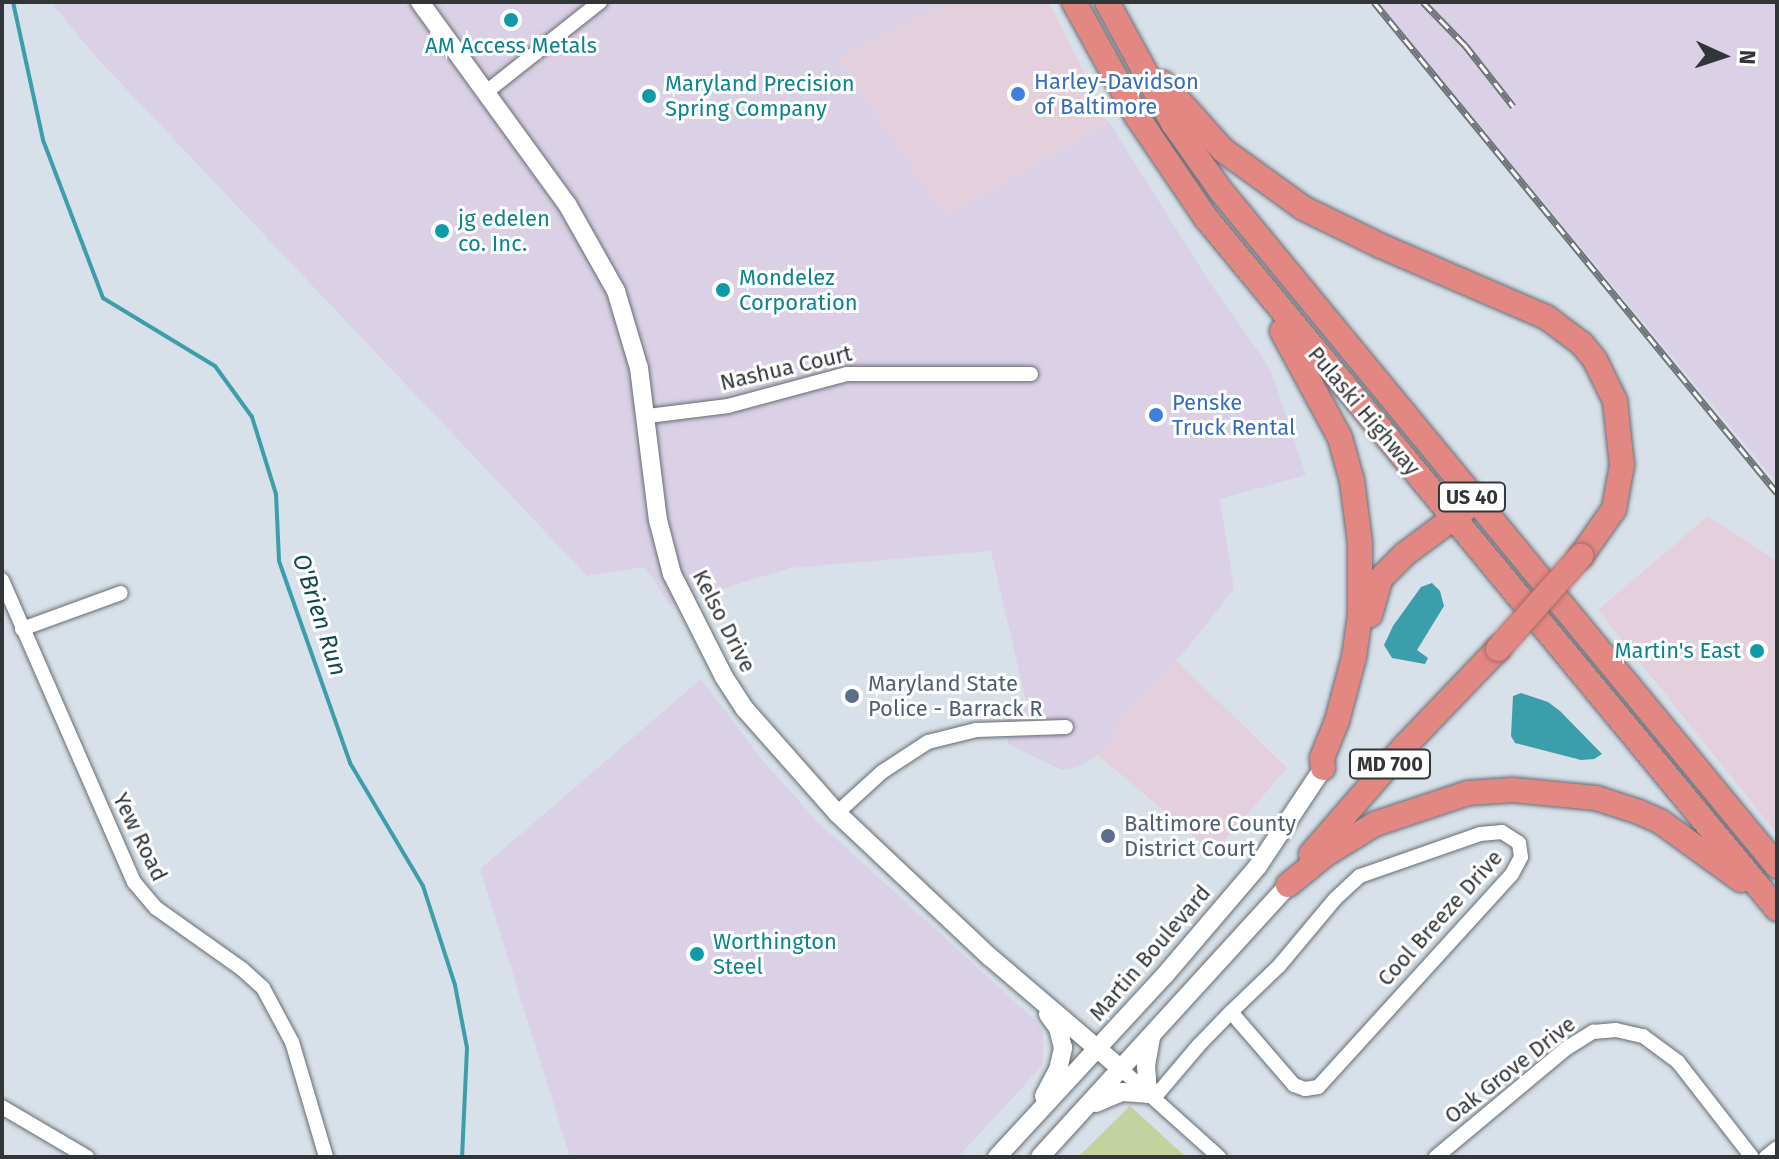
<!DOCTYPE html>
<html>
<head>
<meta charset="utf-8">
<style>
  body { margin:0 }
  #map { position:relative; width:1779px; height:1159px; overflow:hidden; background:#d8e1e9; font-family:"Fira Sans",sans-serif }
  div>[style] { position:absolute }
  .commercial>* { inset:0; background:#e4cfdc }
  .industrial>* { inset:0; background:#dbd1e6 }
  .green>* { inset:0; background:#c3d29f }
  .water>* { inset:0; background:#3b9eaa }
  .stream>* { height:4px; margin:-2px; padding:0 2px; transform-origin:2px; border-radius:2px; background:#3b9eaa }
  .roads { filter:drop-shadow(0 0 2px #656c74) drop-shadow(0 0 2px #656c74) }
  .street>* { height:14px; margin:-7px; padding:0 7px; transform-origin:7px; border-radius:7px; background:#fff }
  .secondary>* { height:18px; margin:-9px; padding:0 9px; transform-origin:9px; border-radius:9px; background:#fff }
  .highway>* { height:24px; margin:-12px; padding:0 12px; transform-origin:12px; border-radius:12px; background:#e38783 }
  .rail>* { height:7px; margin-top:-3.5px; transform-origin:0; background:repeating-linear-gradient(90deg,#fff 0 12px,#70757a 0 24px); box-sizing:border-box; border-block:2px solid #70757a }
  .bridges { filter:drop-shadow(0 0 2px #a56b69) drop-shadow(0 0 2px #a56b69) }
  .highway-bridge>* { height:24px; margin:-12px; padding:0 12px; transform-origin:12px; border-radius:12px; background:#e38783 }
  .dots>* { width:22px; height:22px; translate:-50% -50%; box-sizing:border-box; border:4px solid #fff; border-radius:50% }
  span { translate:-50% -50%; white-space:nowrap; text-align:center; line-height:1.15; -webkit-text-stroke:6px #fff; paint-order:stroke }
  .shield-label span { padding:2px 6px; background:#fff; border:2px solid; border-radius:6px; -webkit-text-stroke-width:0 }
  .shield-label { font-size:20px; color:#333639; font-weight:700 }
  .culture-label { font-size:22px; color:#0d838f }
  .left { translate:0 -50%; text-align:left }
  .right { translate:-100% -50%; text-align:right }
  .shop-label { font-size:22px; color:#366cbe }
  .street-label { font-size:22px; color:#333639 }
  .service-label { font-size:22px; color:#4e5e75 }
  .water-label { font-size:24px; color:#0f4950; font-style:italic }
  .frame { position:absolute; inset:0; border:4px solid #333639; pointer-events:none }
  .north { position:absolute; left:1683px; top:16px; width:80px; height:80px; -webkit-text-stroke:6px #fff; paint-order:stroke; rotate:93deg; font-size:22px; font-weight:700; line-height:32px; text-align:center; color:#333639 }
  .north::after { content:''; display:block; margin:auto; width:28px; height:36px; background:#333639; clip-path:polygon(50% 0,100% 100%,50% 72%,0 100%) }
</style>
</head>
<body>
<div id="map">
  <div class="commercial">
    <div style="clip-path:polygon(947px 2px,1049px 2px,1108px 122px,944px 218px,838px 57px)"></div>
    <div style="clip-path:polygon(1708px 516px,1777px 561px,1777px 834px,1598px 610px)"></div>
    <div style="clip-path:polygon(1176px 660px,1287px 768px,1214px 853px,1098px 755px,1113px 739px,1119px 722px)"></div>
  </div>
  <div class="industrial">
    <div style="clip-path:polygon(51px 2px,947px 2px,838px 58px,945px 217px,1109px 122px,1209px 281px,1271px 370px,1306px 475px,1220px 499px,1234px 589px,1186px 650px,1119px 722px,1113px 739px,1098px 755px,1078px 767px,1062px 770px,1008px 744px,1004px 709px,1027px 706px,991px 551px,790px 568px,670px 605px,645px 567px,587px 576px,95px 56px)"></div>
    <div style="clip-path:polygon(1377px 2px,1777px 2px,1777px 483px)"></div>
    <div style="clip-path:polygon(701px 679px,763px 761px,820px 824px,1036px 1021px,1043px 1033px,1043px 1065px,958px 1157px,570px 1157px,480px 869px)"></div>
  </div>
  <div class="green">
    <div style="clip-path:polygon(1130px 1106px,1186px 1157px,1078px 1157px)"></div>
  </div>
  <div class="water">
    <div style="clip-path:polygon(1432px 583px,1440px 591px,1444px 606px,1417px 650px,1428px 658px,1425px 664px,1392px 658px,1384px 645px,1393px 626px,1421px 587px)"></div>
    <div style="clip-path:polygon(1521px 693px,1548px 702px,1560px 711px,1602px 754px,1594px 759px,1581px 760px,1515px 743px,1511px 736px,1513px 696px)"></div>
  </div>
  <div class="stream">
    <div style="left:13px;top:2px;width:141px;rotate:77.7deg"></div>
    <div style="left:43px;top:140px;width:169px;rotate:69.2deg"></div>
    <div style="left:103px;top:298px;width:131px;rotate:31.3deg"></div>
    <div style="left:215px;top:366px;width:63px;rotate:54deg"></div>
    <div style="left:252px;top:417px;width:81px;rotate:72.7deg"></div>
    <div style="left:276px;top:494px;width:67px;rotate:87.4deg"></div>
    <div style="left:279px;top:561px;width:214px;rotate:70.6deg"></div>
    <div style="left:350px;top:763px;width:143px;rotate:59.3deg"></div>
    <div style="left:423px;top:886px;width:104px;rotate:72.1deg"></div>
    <div style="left:455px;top:985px;width:64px;rotate:79.2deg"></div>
    <div style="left:467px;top:1048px;width:109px;rotate:92.6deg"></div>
  </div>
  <div class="roads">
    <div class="street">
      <div style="left:485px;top:93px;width:147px;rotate:-38.4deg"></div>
      <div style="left:648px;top:416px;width:81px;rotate:-7.1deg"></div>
      <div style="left:728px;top:406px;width:123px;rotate:-15.1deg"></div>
      <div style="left:847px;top:374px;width:184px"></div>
      <div style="left:2px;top:580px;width:330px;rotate:66.4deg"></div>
      <div style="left:134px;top:882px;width:34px;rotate:50deg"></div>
      <div style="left:156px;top:908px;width:105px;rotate:35.3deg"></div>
      <div style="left:242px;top:969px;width:28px;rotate:42deg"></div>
      <div style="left:263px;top:988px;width:61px;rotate:61.8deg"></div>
      <div style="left:292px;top:1042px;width:120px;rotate:73.5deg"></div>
      <div style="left:22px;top:629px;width:105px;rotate:-20deg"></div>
      <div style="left:837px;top:813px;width:61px;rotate:-42.3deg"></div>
      <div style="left:882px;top:772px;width:55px;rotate:-33.1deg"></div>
      <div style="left:928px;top:742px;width:49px;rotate:-14deg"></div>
      <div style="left:976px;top:730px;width:90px;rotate:-1.9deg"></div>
      <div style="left:1121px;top:1069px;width:132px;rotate:41.9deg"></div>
      <div style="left:1154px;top:1098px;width:70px;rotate:-49.7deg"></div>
      <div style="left:1199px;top:1045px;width:46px;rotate:-45.9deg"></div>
      <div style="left:1231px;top:1012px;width:66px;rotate:-43.8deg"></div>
      <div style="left:1279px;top:966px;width:87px;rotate:-50.1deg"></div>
      <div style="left:1335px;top:899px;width:34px;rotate:-43deg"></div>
      <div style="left:1360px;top:876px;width:127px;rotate:-19.3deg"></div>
      <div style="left:1480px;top:834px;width:22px;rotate:-5deg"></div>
      <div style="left:1502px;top:832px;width:20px;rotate:33deg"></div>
      <div style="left:1519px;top:843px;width:14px;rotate:82deg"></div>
      <div style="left:1521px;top:857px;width:19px;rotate:118deg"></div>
      <div style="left:1512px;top:874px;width:288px;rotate:132.3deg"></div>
      <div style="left:1318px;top:1087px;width:13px;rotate:171deg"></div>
      <div style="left:1305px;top:1089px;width:12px;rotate:-160deg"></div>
      <div style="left:1294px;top:1085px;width:96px;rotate:-130.8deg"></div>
      <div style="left:2px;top:1107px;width:99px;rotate:30.5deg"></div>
      <div style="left:1436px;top:1157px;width:170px;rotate:-39.8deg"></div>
      <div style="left:1567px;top:1048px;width:31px;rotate:-32deg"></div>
      <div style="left:1593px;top:1032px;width:23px;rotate:-5deg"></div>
      <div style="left:1616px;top:1030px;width:28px;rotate:13deg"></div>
      <div style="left:1643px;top:1036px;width:44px;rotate:36.6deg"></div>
      <div style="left:1678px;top:1062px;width:120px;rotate:52.1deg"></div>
      <div style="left:1766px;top:1157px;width:14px;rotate:-39deg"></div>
    </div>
    <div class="secondary">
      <div style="left:420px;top:2px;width:250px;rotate:54deg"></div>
      <div style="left:567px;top:204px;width:100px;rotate:60.6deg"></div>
      <div style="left:616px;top:291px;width:80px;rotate:73.4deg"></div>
      <div style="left:639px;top:368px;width:153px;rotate:82.9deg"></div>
      <div style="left:658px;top:520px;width:56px;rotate:75.5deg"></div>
      <div style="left:672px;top:574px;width:115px;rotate:63.2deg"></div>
      <div style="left:724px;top:677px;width:38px;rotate:57deg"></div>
      <div style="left:745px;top:709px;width:139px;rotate:48.5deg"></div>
      <div style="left:837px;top:813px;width:210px;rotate:43.3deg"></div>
      <div style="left:990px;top:957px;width:172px;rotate:40.5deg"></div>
      <div style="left:1044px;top:1096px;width:30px;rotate:-62deg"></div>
      <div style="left:1058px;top:1070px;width:23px;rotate:-77deg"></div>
      <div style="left:1063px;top:1048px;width:21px;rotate:-104deg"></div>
      <div style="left:1058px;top:1028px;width:17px;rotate:-126deg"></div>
      <div style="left:1096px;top:1103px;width:28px;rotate:-23deg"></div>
      <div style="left:1122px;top:1092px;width:26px;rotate:4deg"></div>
      <div style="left:1148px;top:1094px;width:28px;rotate:-94deg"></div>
      <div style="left:1146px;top:1066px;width:29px;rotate:-80deg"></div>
      <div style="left:997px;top:1157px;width:248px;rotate:-47.3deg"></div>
      <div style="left:1165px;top:975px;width:143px;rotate:-49.5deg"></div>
      <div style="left:1258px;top:866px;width:118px;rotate:-56.4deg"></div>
      <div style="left:1040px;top:1157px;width:368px;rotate:-47.6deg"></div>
    </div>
    <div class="highway">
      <div style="left:1074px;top:2px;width:129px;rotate:61.2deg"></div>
      <div style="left:1136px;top:115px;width:125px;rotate:55.8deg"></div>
      <div style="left:1206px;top:218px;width:896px;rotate:50.43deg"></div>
      <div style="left:1107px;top:2px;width:138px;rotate:61.4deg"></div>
      <div style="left:1173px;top:123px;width:83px;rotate:54.8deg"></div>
      <div style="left:1221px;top:191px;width:875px;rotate:50.52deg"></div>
      <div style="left:1163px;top:83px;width:90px;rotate:48.2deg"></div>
      <div style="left:1223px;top:150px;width:99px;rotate:35.9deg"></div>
      <div style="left:1303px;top:208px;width:87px;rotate:26deg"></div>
      <div style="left:1381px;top:246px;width:180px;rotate:23.3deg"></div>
      <div style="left:1546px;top:317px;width:45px;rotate:36.9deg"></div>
      <div style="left:1582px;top:344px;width:21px;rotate:51deg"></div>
      <div style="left:1595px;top:360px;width:46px;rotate:64deg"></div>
      <div style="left:1615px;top:401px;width:64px;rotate:83.8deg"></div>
      <div style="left:1622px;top:465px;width:45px;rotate:100.3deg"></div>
      <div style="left:1614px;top:509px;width:57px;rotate:125.1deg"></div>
      <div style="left:1282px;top:331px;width:122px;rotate:61.5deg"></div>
      <div style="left:1340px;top:438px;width:45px;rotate:74.4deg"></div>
      <div style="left:1352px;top:481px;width:63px;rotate:82.6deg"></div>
      <div style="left:1360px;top:543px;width:72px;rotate:90deg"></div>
      <div style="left:1360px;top:615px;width:42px;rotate:98.1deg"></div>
      <div style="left:1354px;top:657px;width:66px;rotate:104.9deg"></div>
      <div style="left:1337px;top:721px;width:40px;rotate:112deg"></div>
      <div style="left:1322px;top:758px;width:10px;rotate:84deg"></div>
      <div style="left:1370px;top:615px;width:37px;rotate:-74deg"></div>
      <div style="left:1380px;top:579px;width:35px;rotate:-45deg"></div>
      <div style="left:1405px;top:554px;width:74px;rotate:-36.7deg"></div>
      <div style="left:1311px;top:854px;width:140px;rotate:-49deg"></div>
      <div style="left:1403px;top:748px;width:137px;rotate:-46.2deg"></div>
      <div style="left:1288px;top:885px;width:49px;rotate:-39.2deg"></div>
      <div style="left:1326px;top:854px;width:57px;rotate:-31.5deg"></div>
      <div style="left:1375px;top:824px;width:98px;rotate:-18.4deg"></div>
      <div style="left:1468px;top:793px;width:45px;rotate:-3.8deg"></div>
      <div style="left:1513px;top:790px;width:83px;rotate:5.5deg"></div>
      <div style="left:1596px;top:798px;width:45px;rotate:18deg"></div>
      <div style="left:1639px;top:812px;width:24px;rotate:24deg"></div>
      <div style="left:1661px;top:822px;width:99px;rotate:35.9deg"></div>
    </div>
  </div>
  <div class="rail">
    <div style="left:1374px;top:2px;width:635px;rotate:50.62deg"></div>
    <div style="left:1423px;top:2px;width:60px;rotate:45.7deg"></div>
    <div style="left:1465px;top:45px;width:78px;rotate:51.8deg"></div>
  </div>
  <div class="bridges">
    <div class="highway-bridge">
      <div style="left:1498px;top:649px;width:125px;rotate:-48.3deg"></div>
    </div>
  </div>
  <div class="dots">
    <div style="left:511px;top:20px;background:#0f9aa8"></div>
    <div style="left:1018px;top:94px;background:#3f7fe0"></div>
    <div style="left:649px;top:96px;background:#0f9aa8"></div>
    <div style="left:442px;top:231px;background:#0f9aa8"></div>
    <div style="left:723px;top:290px;background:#0f9aa8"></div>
    <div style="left:1156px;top:415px;background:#3f7fe0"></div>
    <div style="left:1757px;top:651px;background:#0f9aa8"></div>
    <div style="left:852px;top:696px;background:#5c6f8a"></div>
    <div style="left:1108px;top:836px;background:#5c6f8a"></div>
    <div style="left:697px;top:954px;background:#0f9aa8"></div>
  </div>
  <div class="shield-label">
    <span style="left:1472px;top:497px">US 40</span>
    <span style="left:1390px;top:764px">MD 700</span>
  </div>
  <div class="culture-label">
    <span style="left:511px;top:46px">AM Access Metals</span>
    <span class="left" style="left:665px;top:96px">Maryland Precision<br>Spring Company</span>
    <span class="left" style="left:458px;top:231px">jg edelen<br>co. Inc.</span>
    <span class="left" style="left:739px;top:290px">Mondelez<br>Corporation</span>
    <span class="right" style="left:1741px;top:651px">Martin's East</span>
    <span class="left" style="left:713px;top:954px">Worthington<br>Steel</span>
  </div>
  <div class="shop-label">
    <span class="left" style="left:1034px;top:94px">Harley-Davidson<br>of Baltimore</span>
    <span class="left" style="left:1172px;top:415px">Penske<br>Truck Rental</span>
  </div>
  <div class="street-label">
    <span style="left:786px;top:368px;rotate:-13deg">Nashua Court</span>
    <span style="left:1364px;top:411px;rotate:50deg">Pulaski Highway</span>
    <span style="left:724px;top:621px;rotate:63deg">Kelso Drive</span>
    <span style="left:140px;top:837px;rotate:64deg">Yew Road</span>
    <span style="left:1440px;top:918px;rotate:-48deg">Cool Breeze Drive</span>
    <span style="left:1150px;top:953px;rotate:-49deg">Martin Boulevard</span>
    <span style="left:1510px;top:1070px;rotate:-38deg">Oak Grove Drive</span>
  </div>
  <div class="service-label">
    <span class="left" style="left:868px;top:696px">Maryland State<br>Police - Barrack R</span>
    <span class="left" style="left:1124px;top:836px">Baltimore County<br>District Court</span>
  </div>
  <div class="water-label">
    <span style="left:319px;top:615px;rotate:72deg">O'Brien Run</span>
  </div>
  <div class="frame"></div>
  <div class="north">N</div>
</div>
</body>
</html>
